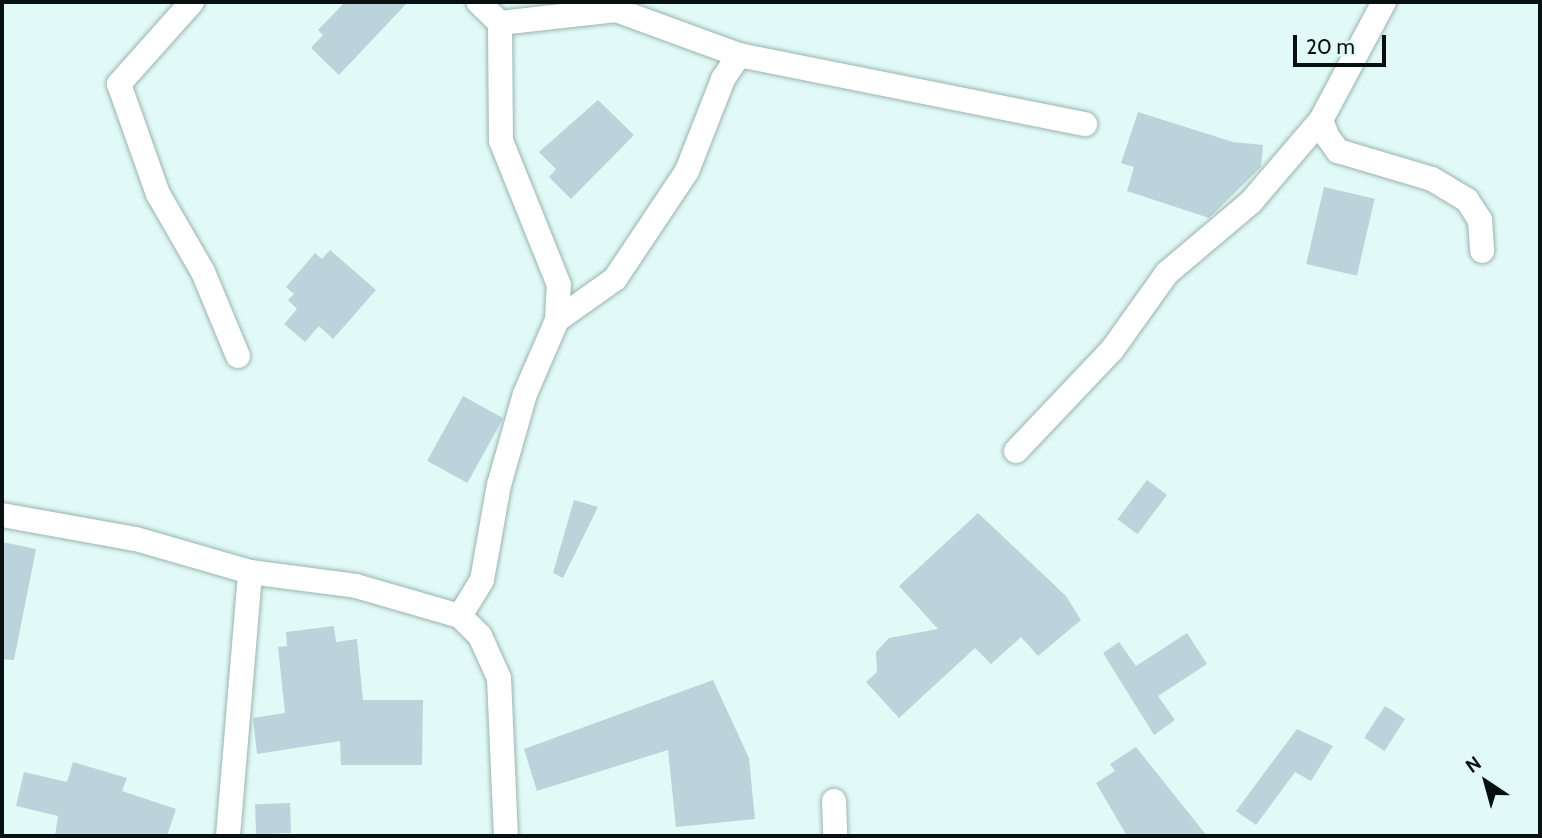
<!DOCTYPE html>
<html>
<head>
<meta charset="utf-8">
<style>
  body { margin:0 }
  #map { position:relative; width:1542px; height:838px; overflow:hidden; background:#e1faf7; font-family:Cabin,sans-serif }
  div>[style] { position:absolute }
  .building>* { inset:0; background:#bbd3da; transform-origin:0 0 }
  .roads { filter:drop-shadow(0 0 2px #9bb3b0) drop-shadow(0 0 2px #9bb3b0) }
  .street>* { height:24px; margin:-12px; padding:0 12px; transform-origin:12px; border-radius:12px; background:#fff }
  span { translate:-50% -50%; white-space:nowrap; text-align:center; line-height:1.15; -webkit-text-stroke:7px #e1faf7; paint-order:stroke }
  .frame { position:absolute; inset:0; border:4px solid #081110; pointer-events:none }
  .north { position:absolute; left:1451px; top:747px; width:70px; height:70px; -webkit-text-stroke:5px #e1faf7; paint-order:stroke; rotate:324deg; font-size:19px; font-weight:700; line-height:28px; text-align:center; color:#081110 }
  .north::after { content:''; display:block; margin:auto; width:24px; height:32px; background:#081110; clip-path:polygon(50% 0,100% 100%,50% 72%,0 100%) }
  .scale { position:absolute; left:1293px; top:35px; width:93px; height:32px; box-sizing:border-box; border:4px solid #081110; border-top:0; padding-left:9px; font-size:21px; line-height:24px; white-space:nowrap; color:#081110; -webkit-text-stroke:5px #e1faf7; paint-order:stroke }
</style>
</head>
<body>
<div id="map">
  <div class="building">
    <div style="clip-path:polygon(345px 2px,408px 2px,339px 75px,311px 48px,323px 35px,318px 30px)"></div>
    <div style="clip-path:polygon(598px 100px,634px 135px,571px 199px,549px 177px,556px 169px,539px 152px)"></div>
    <div style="clip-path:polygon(1138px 112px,1233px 142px,1263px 145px,1261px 167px,1209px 218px,1127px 191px,1134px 167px,1121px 163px)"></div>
    <div style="left:1324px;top:187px;width:52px;height:79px;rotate:13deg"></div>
    <div style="clip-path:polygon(330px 250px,376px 290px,333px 339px,319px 326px,305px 342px,284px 324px,297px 309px,288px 300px,294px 294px,286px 287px,315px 253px,322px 259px)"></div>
    <div style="left:463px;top:396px;width:46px;height:74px;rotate:29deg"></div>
    <div style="left:1147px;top:480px;width:25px;height:49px;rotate:37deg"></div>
    <div style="clip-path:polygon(574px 500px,598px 507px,563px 578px,553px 573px)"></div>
    <div style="clip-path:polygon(978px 513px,1066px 596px,1081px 620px,1038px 656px,1021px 637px,991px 664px,975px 648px,899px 718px,866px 682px,877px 672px,876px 652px,889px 638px,938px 629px,899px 586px)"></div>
    <div style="clip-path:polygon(2px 542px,36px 549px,14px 660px,2px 659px)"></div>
    <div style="clip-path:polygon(334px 626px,336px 642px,357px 639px,363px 700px,423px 700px,422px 765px,341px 765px,340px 741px,257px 754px,253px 718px,285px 713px,278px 647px,287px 646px,286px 632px)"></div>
    <div style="clip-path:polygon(1187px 633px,1207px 664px,1158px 696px,1175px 720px,1154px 735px,1103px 653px,1119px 642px,1136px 666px)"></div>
    <div style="clip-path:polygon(713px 680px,749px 758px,755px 819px,676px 827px,668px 750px,537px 791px,524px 749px)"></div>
    <div style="left:1385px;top:706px;width:24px;height:38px;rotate:33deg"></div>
    <div style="clip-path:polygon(1297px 729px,1333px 746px,1311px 781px,1295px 772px,1256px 825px,1236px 811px)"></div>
    <div style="clip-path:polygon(1136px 747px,1207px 836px,1127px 836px,1096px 783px,1115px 771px,1110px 764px)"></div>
    <div style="clip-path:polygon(73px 762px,127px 778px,122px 791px,176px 809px,167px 836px,55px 836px,58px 816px,16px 806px,24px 772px,67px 782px)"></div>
    <div style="left:290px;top:803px;width:30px;height:35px;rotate:88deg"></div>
  </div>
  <div class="roads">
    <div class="street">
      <div style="left:192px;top:2px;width:110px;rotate:131.7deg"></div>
      <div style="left:119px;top:84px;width:117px;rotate:70.5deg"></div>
      <div style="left:158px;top:194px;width:90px;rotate:60deg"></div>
      <div style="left:203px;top:272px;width:91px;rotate:67.4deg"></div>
      <div style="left:1384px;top:2px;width:134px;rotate:118.1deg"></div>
      <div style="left:1321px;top:120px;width:17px;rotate:69deg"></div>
      <div style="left:1327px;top:136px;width:19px;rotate:54deg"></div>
      <div style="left:1338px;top:151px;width:98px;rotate:16.6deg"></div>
      <div style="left:1432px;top:179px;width:41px;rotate:31deg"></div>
      <div style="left:1467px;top:200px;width:24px;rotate:57deg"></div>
      <div style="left:1480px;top:220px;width:31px;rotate:86deg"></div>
      <div style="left:500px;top:23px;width:117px;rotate:-6.4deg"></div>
      <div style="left:616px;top:10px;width:131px;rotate:20.1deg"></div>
      <div style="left:739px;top:55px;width:353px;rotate:11.3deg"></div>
      <div style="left:557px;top:320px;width:71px;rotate:-35.3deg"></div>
      <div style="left:615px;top:279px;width:130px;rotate:-56.3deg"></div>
      <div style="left:687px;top:171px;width:99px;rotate:-68.6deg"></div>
      <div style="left:723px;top:79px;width:29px;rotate:-56deg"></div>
      <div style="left:1016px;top:451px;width:139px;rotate:-46.5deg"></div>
      <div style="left:1112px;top:350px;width:95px;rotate:-54.5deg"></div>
      <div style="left:1167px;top:273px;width:110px;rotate:-40.2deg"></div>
      <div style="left:1251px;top:202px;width:108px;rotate:-49.5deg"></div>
      <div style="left:2px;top:515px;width:136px;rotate:10.2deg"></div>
      <div style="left:136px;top:539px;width:119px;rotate:16.1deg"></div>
      <div style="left:250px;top:572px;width:107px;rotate:7.5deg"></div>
      <div style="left:356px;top:586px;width:108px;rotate:16.1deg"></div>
      <div style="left:460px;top:616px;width:28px;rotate:45deg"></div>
      <div style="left:480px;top:636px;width:46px;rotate:65.7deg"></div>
      <div style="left:499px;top:678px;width:158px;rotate:87.5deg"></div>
      <div style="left:460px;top:616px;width:42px;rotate:-58.6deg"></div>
      <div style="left:482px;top:580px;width:97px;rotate:-79.9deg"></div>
      <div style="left:499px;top:485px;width:95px;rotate:-74.1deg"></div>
      <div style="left:525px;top:394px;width:81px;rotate:-66.6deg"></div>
      <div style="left:557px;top:320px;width:35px;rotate:-87deg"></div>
      <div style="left:559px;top:285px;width:155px;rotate:-111.9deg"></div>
      <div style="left:501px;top:141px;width:118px;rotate:-90.5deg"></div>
      <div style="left:500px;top:23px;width:30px;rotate:-136deg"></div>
      <div style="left:834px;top:801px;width:35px;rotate:88deg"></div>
      <div style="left:228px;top:836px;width:265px;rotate:-85.2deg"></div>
    </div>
  </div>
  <div class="frame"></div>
  <div class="north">N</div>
  <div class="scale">20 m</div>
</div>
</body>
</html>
